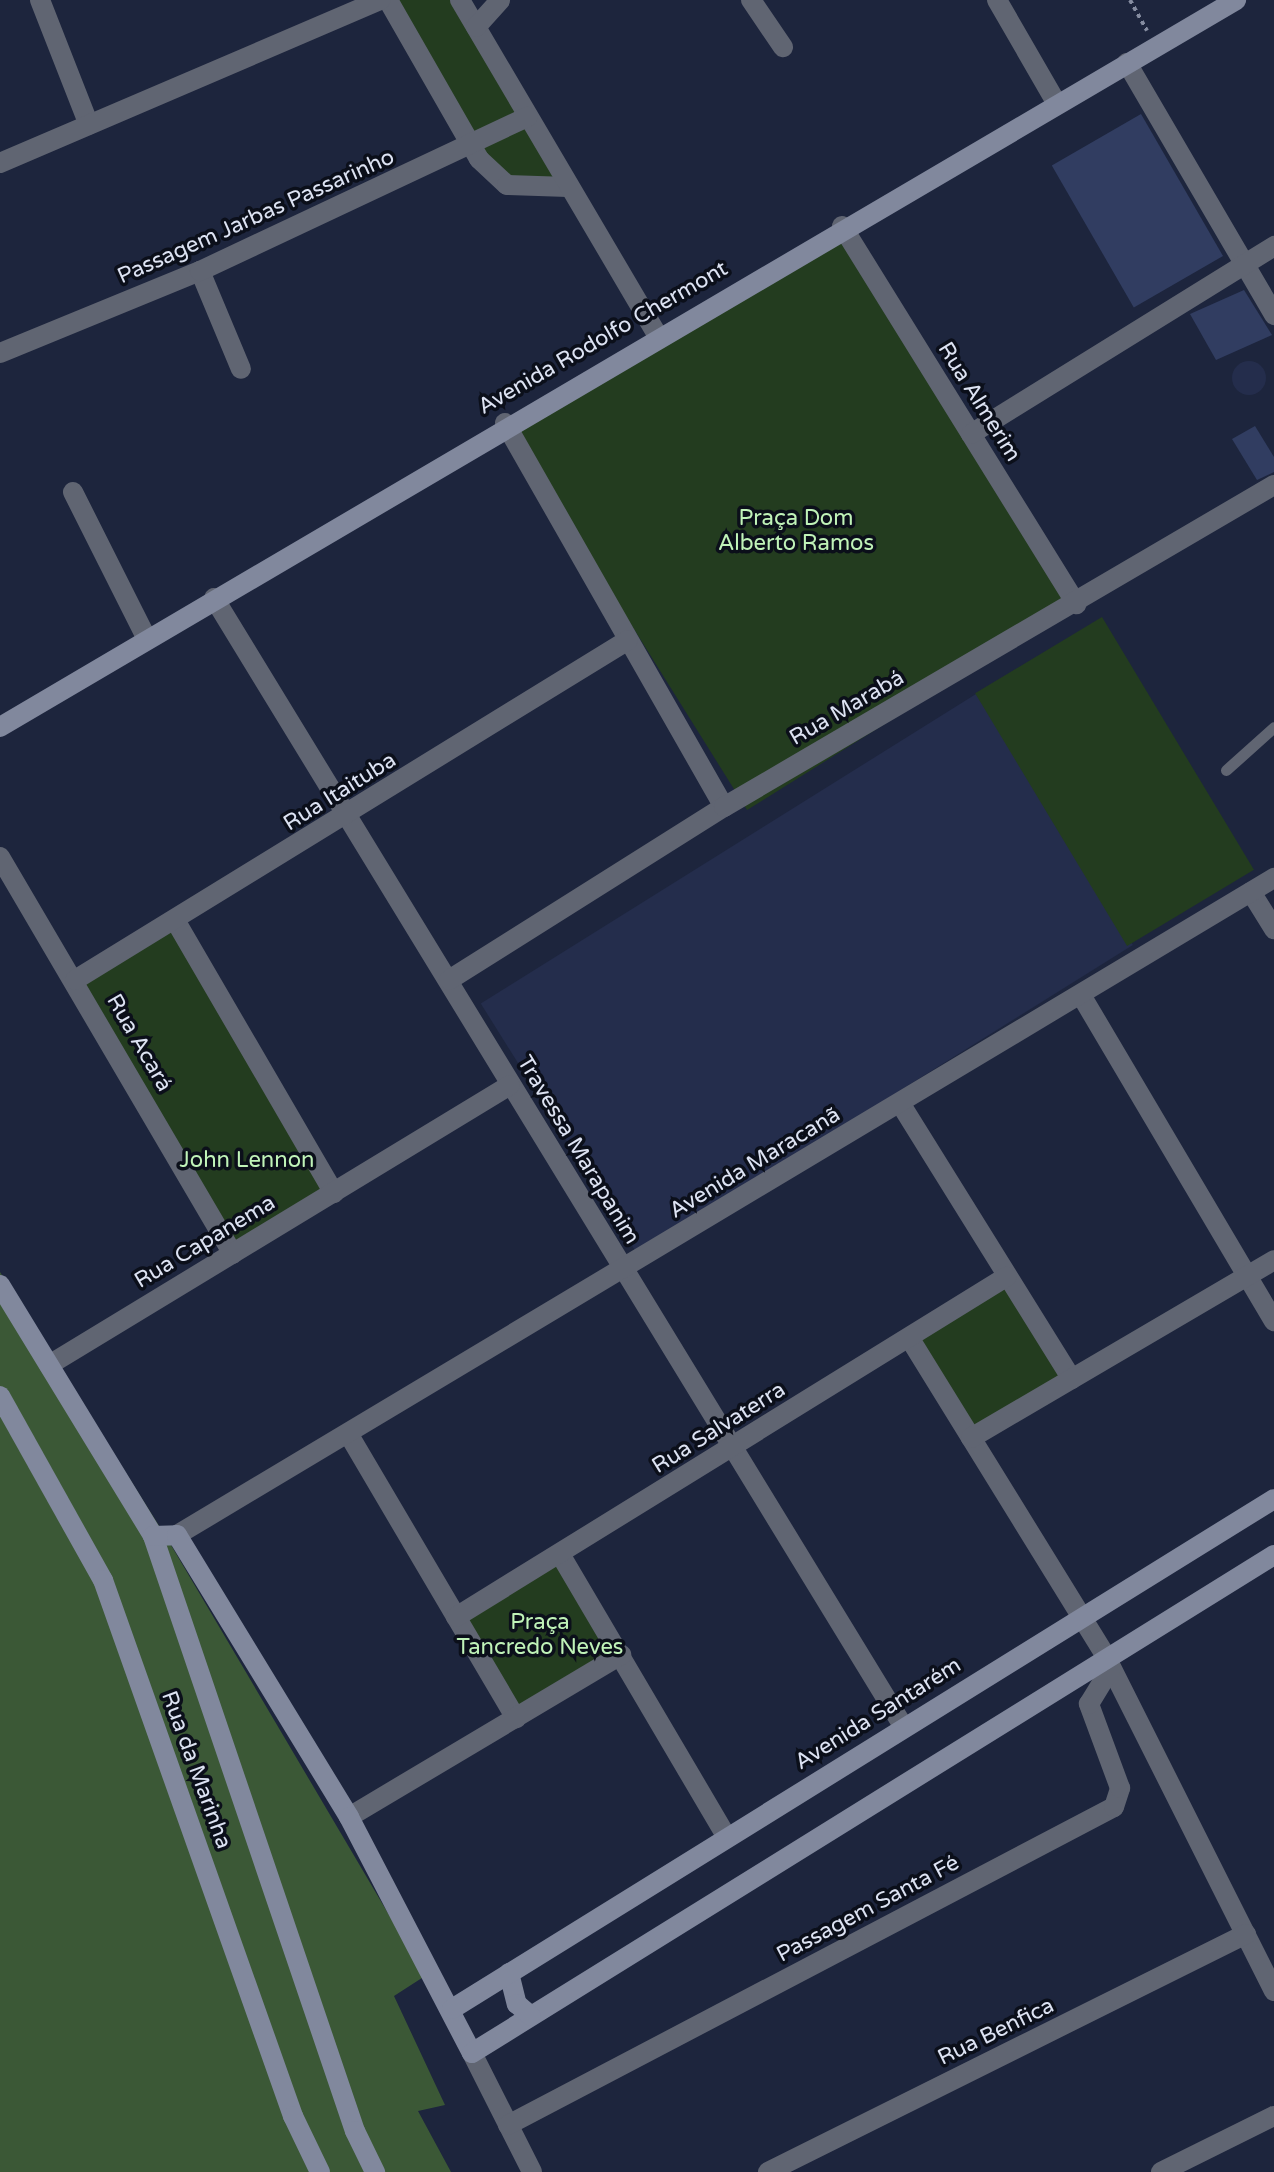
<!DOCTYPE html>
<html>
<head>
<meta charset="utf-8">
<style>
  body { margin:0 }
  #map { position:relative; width:1274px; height:2172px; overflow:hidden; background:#1d253d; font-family:"Varela Round",sans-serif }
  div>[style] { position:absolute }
  .built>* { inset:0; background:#242d4c; transform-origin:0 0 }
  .round { border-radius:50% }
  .green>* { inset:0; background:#233c1f; transform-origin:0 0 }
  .forest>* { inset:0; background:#3b5836 }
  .building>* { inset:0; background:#313d61; transform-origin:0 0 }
  .path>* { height:4px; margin-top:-2px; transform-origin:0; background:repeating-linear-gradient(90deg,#868da1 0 4px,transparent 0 8px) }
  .lane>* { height:11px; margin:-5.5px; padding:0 5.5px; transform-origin:5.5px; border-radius:5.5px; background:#606572 }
  .street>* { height:20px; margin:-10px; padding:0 10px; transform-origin:10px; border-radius:10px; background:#606572 }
  .secondary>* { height:20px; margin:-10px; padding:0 10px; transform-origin:10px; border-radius:10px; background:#81889d }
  span { translate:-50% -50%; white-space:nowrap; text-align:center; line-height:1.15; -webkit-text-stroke:7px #0b0f1a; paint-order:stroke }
  .street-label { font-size:22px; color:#dde3f3 }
  .park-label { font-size:22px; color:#c0f3b8 }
</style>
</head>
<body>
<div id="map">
  <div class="built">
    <div class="round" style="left:1232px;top:361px;width:34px;height:34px"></div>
    <div style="left:976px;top:694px;width:296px;height:584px;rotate:58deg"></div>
  </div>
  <div class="green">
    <div style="clip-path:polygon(388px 0,460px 0,568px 187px,507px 185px)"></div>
    <div style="left:842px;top:226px;width:445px;height:390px;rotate:58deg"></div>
    <div style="left:1102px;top:617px;width:295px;height:148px;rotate:59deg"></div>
    <div style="left:175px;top:920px;width:316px;height:117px;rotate:60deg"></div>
    <div style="left:1006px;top:1277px;width:121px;height:114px;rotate:57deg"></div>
    <div style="left:560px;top:1554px;width:118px;height:122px;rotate:59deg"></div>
  </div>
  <div class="forest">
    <div style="clip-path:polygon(0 1272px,168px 1540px,425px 1976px,394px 1996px,445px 2105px,418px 2111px,451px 2172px,0 2172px)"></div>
  </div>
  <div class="building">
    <div style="left:1141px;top:114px;width:164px;height:103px;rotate:60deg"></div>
    <div style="clip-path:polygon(1244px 290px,1272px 335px,1216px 360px,1190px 314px)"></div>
    <div style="clip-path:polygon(1255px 426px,1274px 457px,1274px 472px,1257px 480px,1232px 439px)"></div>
  </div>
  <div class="path">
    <div style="left:1130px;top:0;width:35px;rotate:61deg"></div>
  </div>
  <div class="lane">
    <div style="left:1226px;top:770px;width:64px;rotate:-41.9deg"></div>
  </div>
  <div class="street">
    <div style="left:40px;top:0;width:134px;rotate:68.6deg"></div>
    <div style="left:388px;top:0;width:183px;rotate:60.2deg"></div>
    <div style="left:479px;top:159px;width:38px;rotate:43deg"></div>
    <div style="left:507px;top:185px;width:61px;rotate:1.9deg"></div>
    <div style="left:460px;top:0;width:388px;rotate:59.5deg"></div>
    <div style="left:751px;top:0;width:57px;rotate:55.8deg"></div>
    <div style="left:997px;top:0;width:118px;rotate:60deg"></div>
    <div style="left:476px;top:27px;width:36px;rotate:-48deg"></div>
    <div style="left:1127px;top:63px;width:292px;rotate:59.7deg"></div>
    <div style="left:0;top:163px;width:414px;rotate:-23.2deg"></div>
    <div style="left:842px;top:226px;width:445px;rotate:58.2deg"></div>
    <div style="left:200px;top:271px;width:106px;rotate:67.3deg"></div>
    <div style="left:0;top:353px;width:216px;rotate:-22.3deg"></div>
    <div style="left:200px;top:271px;width:362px;rotate:-25.2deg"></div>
    <div style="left:505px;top:423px;width:442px;rotate:60.3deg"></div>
    <div style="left:971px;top:434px;width:357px;rotate:-31.8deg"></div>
    <div style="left:73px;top:492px;width:165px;rotate:63.3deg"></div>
    <div style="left:214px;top:598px;width:1322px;rotate:58.58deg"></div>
    <div style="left:0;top:857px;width:460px;rotate:59.6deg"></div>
    <div style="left:1251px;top:892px;width:44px;rotate:58.1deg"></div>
    <div style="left:175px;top:920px;width:316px;rotate:59.8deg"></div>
    <div style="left:75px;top:980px;width:649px;rotate:-31.58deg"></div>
    <div style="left:449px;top:980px;width:325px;rotate:-32.2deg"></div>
    <div style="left:724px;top:807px;width:637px;rotate:-30.35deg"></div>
    <div style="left:1081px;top:995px;width:379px;rotate:59.4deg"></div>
    <div style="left:900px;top:1103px;width:325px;rotate:58.1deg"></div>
    <div style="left:910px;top:1339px;width:371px;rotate:58.3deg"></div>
    <div style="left:1105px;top:1655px;width:376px;rotate:63.3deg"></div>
    <div style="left:49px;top:1365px;width:539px;rotate:-31.27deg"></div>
    <div style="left:349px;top:1435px;width:329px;rotate:59.5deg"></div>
    <div style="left:971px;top:1438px;width:351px;rotate:-30.4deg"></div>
    <div style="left:177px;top:1535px;width:1279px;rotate:-30.92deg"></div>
    <div style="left:560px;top:1554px;width:329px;rotate:59.5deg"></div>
    <div style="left:456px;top:1617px;width:647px;rotate:-31.72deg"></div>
    <div style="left:349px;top:1817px;width:317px;rotate:-30.8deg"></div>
    <div style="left:472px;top:2053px;width:133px;rotate:63.2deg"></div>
    <div style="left:508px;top:2125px;width:684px;rotate:-27.69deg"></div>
    <div style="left:1114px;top:1807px;width:20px;rotate:-72deg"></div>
    <div style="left:1120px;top:1788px;width:90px;rotate:-110.3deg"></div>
    <div style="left:1089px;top:1704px;width:42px;rotate:-58.6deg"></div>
    <div style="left:768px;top:2172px;width:534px;rotate:-26.47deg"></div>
    <div style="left:1161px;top:2172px;width:126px;rotate:-26.4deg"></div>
  </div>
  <div class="secondary">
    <div style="left:0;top:727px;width:1434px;rotate:-30.46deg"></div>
    <div style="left:0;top:1285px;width:294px;rotate:58.6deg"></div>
    <div style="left:153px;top:1536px;width:628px;rotate:71.25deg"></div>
    <div style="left:355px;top:2131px;width:46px;rotate:64deg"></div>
    <div style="left:0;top:1396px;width:211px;rotate:60.8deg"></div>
    <div style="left:103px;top:1580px;width:569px;rotate:70.48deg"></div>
    <div style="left:293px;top:2116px;width:62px;rotate:64.3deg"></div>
    <div style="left:153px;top:1536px;width:24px;rotate:-2deg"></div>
    <div style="left:177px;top:1535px;width:330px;rotate:58.6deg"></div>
    <div style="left:349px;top:1817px;width:266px;rotate:62.5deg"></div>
    <div style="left:472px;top:2053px;width:944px;rotate:-31.84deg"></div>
    <div style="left:509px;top:1973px;width:32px;rotate:76deg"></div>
    <div style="left:517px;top:2004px;width:18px;rotate:41deg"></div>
    <div style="left:452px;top:2009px;width:967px;rotate:-31.82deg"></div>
  </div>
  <div class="street-label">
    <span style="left:256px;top:217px;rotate:-24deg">Passagem Jarbas Passarinho</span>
    <span style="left:603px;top:338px;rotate:-30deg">Avenida Rodolfo Chermont</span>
    <span style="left:979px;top:402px;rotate:58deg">Rua Almerim</span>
    <span style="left:847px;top:708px;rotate:-30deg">Rua Marabá</span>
    <span style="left:340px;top:792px;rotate:-32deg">Rua Itaituba</span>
    <span style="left:139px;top:1043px;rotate:60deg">Rua Acará</span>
    <span style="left:578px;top:1150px;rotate:59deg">Travessa Marapanim</span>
    <span style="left:755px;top:1163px;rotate:-31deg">Avenida Maracanã</span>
    <span style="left:205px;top:1242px;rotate:-31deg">Rua Capanema</span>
    <span style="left:719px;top:1428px;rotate:-32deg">Rua Salvaterra</span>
    <span style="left:878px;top:1714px;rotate:-32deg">Avenida Santarém</span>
    <span style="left:196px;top:1770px;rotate:70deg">Rua da Marinha</span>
    <span style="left:868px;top:1909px;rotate:-28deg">Passagem Santa Fé</span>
    <span style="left:996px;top:2032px;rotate:-26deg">Rua Benfica</span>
  </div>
  <div class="park-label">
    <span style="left:796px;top:531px">Praça Dom<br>Alberto Ramos</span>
    <span style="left:247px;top:1161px">John Lennon</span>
    <span style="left:540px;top:1635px">Praça<br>Tancredo Neves</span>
  </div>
</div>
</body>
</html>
